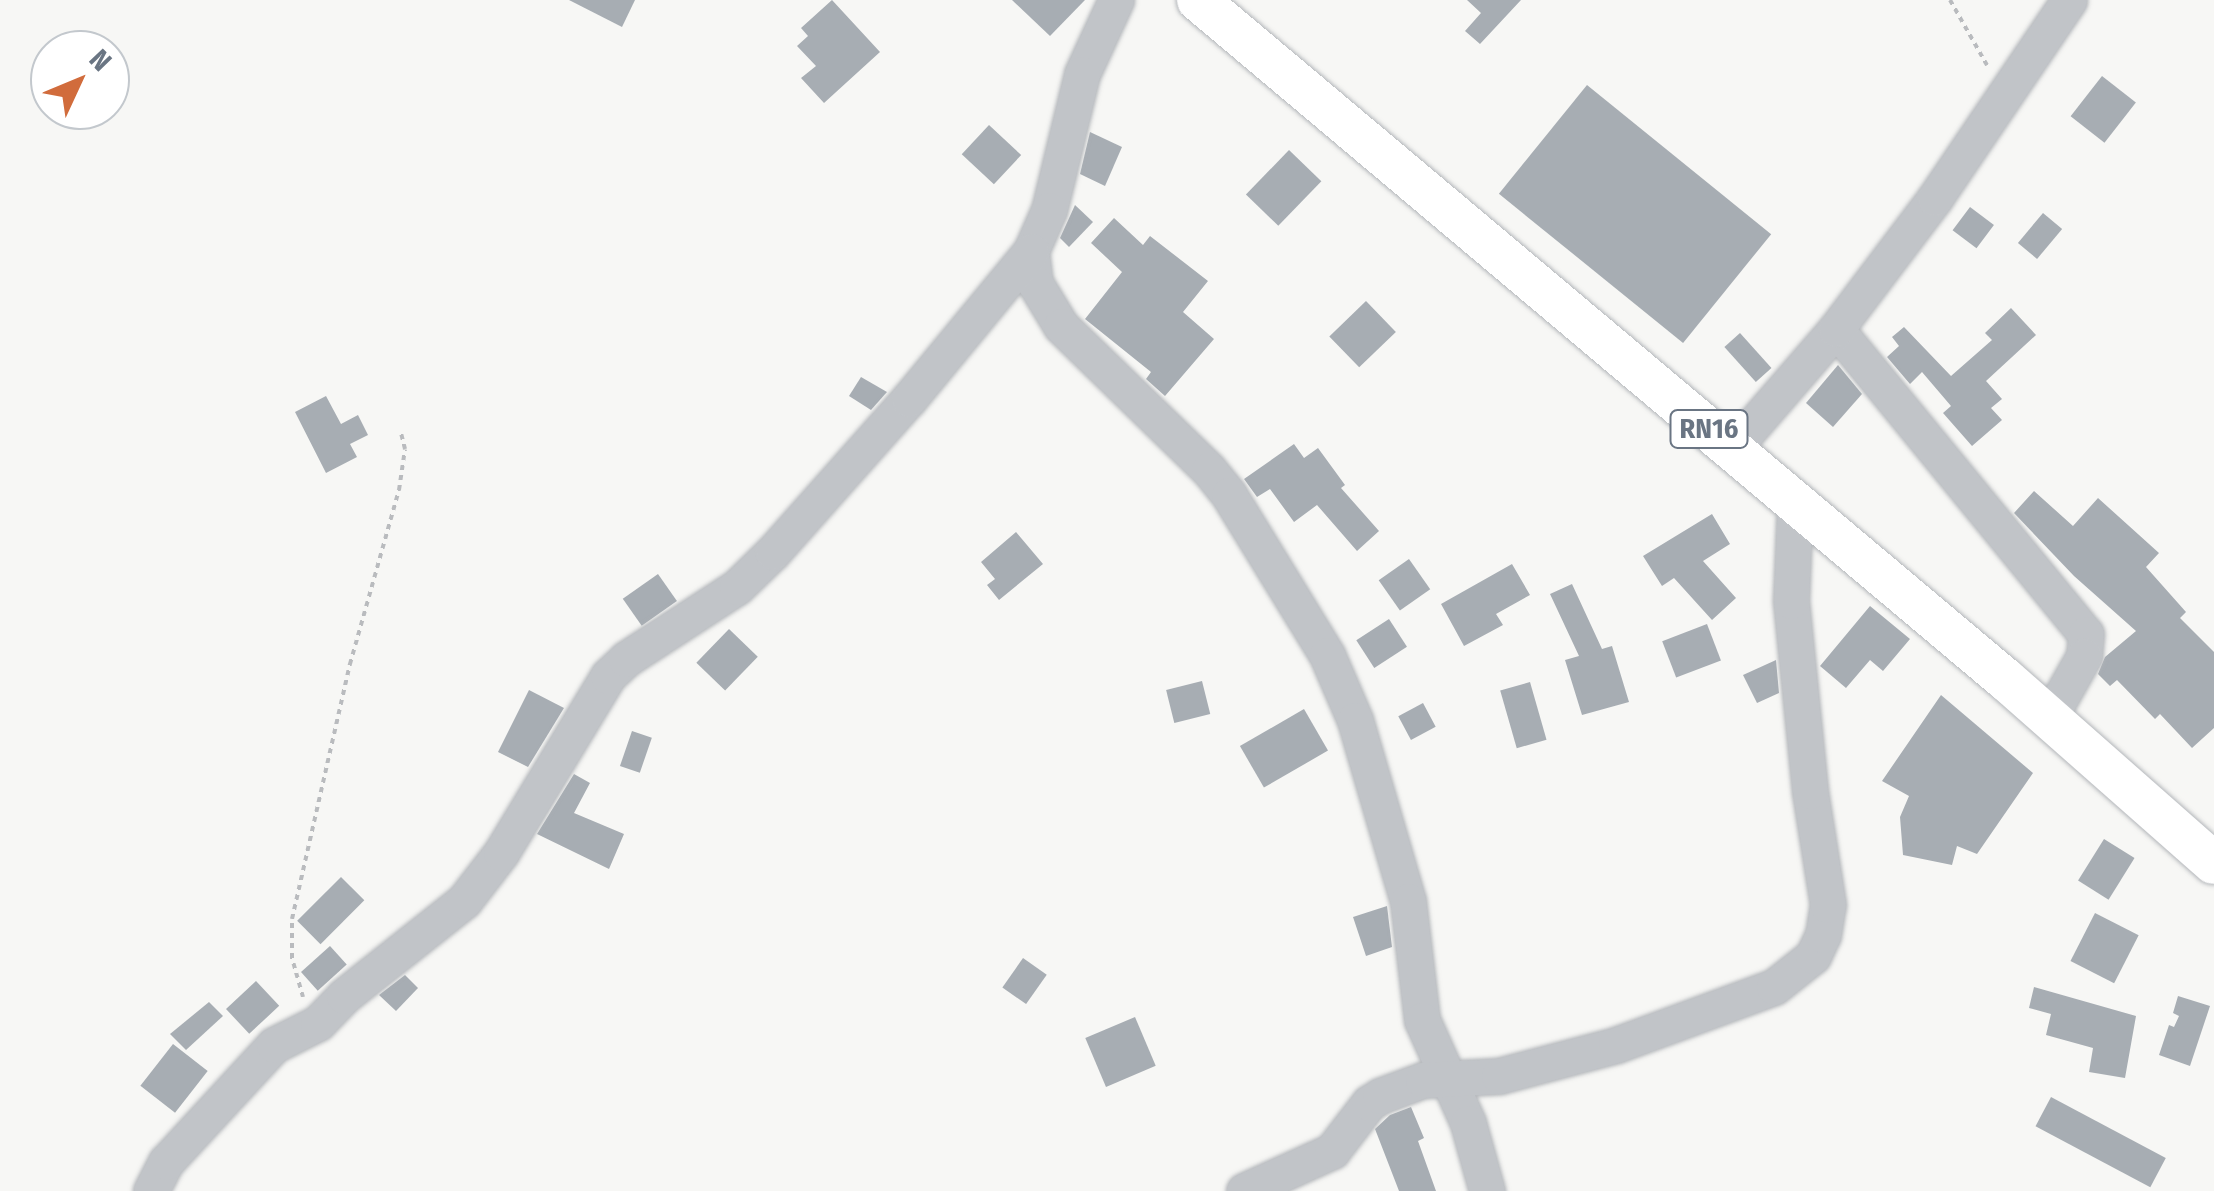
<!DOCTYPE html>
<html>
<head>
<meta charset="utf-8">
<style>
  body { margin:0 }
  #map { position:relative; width:2214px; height:1191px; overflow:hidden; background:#f7f7f5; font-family:"Fira Sans Condensed",sans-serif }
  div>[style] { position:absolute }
  .building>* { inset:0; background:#a7adb3; transform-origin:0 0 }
  .path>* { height:4px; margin-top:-2px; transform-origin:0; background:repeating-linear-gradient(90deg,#b9bbbe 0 5px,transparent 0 10px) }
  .roads { filter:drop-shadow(0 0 2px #b3b6ba) drop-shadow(0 0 2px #b3b6ba) }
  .minor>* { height:35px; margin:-17.5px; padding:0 17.5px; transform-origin:17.5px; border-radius:17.5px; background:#c1c4c8 }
  .major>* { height:42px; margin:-21px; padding:0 21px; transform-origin:21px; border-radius:21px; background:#fff }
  span { translate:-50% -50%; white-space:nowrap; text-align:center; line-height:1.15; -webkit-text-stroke:10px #fff; paint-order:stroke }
  .shield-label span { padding:2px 8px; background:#fff; border:2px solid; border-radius:8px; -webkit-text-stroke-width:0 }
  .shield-label { font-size:28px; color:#6a7583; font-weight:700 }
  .north { position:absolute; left:30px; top:30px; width:100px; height:100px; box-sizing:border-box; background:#fff; border:2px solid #c3c8cd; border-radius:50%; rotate:46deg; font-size:28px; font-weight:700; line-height:40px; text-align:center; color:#6a7583 }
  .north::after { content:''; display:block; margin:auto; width:35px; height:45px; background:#d16c3c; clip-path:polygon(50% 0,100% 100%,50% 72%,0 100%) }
</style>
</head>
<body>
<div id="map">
  <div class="building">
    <div style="clip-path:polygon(569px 0,635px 0,622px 27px)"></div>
    <div style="clip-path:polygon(832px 0,880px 52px,824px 103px,801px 78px,816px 66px,797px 46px,808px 36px,801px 28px)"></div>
    <div style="clip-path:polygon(1012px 0,1085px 0,1050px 36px)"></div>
    <div style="clip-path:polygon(1467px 0,1521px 0,1480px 44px,1465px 31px,1481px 13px)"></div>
    <div style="left:2102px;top:76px;width:43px;height:51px;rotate:38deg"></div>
    <div style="left:1587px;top:85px;width:237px;height:140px;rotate:39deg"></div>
    <div style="left:989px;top:125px;width:44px;height:40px;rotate:43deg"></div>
    <div style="clip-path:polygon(1090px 132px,1122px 147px,1105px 186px,1080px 174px)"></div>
    <div style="left:1289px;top:150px;width:45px;height:62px;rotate:44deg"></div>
    <div style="clip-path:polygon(1075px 205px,1093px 222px,1069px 247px,1060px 238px)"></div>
    <div style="left:1970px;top:207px;width:30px;height:29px;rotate:37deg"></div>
    <div style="left:2043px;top:213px;width:25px;height:39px;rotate:40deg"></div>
    <div style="clip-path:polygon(1114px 218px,1143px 245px,1150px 236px,1208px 281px,1183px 312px,1214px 339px,1165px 396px,1146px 379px,1151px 372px,1085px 319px,1122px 272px,1091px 243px)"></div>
    <div style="left:1366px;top:301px;width:43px;height:51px;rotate:46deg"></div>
    <div style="clip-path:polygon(2011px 308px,2036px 335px,1986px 381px,2002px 399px,1991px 408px,2002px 420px,1972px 446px,1943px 413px,1951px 406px,1922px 372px,1910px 384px,1887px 357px,1899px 346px,1892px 337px,1904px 327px,1951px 376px,1992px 340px,1985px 333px)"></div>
    <div style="left:1740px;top:333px;width:47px;height:21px;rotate:48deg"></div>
    <div style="clip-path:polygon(1838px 365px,1862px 394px,1833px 427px,1806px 403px)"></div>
    <div style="clip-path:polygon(861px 377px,887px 392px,871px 410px,849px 396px)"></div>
    <div style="clip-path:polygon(326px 396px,341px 424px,358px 415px,368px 435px,350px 444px,357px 457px,326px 473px,295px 412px)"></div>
    <div style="clip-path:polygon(1294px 444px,1304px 458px,1318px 448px,1345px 485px,1341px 488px,1379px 531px,1357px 551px,1317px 505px,1294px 522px,1270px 489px,1257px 497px,1244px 479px)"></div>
    <div style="clip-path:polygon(2034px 491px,2073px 526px,2098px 498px,2159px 553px,2146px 567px,2186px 612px,2180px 618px,2214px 652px,2214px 728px,2192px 748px,2160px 714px,2155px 719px,2117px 680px,2110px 686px,2098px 674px,2105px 657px,2136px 631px,2074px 576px,2014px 513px)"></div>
    <div style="clip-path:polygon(1712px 514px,1730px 544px,1703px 561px,1736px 598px,1712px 620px,1674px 578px,1662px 586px,1643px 556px)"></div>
    <div style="clip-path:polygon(1016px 532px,1043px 564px,999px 600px,987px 585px,995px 579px,981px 562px)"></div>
    <div style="left:1409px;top:559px;width:37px;height:37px;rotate:55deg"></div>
    <div style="clip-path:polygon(1512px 564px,1530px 595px,1496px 614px,1503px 625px,1464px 646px,1441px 604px)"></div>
    <div style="left:658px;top:574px;width:33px;height:43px;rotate:55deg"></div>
    <div style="clip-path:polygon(1572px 584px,1602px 649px,1612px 646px,1629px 702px,1582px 715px,1565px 660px,1579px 656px,1550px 594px)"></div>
    <div style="clip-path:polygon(1870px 606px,1910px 639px,1883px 671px,1870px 660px,1846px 688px,1820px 666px)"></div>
    <div style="left:1389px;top:619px;width:33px;height:39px;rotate:57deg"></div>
    <div style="left:1707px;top:624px;width:39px;height:48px;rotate:69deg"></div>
    <div style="left:729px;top:629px;width:40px;height:47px;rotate:44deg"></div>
    <div style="clip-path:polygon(1776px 660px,1779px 693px,1757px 703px,1743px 675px)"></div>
    <div style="left:1202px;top:681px;width:34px;height:37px;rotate:76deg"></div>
    <div style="left:1530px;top:682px;width:60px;height:31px;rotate:74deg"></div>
    <div style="clip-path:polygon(529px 690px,564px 708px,528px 767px,498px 752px)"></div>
    <div style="clip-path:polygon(1941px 695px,2033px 773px,1977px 854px,1957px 846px,1952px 865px,1903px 855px,1900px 817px,1909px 796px,1882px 781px)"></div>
    <div style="left:1423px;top:703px;width:27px;height:28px;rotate:62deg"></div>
    <div style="left:1304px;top:709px;width:48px;height:74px;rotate:60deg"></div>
    <div style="left:632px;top:731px;width:21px;height:37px;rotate:19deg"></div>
    <div style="clip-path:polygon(574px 774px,590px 783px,574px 813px,624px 834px,609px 869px,537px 834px)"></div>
    <div style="left:2104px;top:839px;width:36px;height:49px;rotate:32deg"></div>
    <div style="left:341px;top:877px;width:33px;height:62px;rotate:45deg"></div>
    <div style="clip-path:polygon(1387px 906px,1392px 947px,1366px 956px,1353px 917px)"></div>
    <div style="left:2095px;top:913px;width:49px;height:54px;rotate:27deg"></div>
    <div style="left:330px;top:946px;width:25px;height:39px;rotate:48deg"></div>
    <div style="left:1023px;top:958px;width:29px;height:36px;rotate:35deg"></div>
    <div style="clip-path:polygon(405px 975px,418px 988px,396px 1011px,379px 995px)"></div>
    <div style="left:256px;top:981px;width:34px;height:41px;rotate:47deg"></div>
    <div style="clip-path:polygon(2034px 987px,2136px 1016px,2125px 1078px,2089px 1072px,2093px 1048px,2046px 1035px,2051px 1014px,2029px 1008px)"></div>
    <div style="clip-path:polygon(2178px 996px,2210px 1006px,2190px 1066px,2159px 1055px,2169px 1025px,2174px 1027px,2179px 1016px,2173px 1013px)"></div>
    <div style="clip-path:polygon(209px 1002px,223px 1016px,186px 1050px,170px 1034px)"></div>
    <div style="left:1135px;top:1017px;width:53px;height:54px;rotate:67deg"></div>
    <div style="left:173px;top:1044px;width:44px;height:53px;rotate:38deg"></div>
    <div style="left:2051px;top:1097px;width:130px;height:33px;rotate:28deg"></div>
    <div style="clip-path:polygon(1411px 1107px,1424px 1138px,1418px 1141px,1436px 1191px,1399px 1191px,1375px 1129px,1390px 1115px)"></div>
  </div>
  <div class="path">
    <div style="left:1950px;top:0;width:75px;rotate:60.4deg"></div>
    <div style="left:303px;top:997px;width:41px;rotate:-105.8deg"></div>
    <div style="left:292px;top:958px;width:39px;rotate:-90deg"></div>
    <div style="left:292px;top:919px;width:262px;rotate:-77.2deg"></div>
    <div style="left:350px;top:664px;width:181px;rotate:-74.3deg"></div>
    <div style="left:399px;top:490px;width:41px;rotate:-81.7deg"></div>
    <div style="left:405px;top:449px;width:16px;rotate:-104deg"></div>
  </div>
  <div class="roads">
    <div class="minor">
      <div style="left:1116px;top:0;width:81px;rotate:114.7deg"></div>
      <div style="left:1082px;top:74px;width:140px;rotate:103.6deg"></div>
      <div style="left:1049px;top:210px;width:45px;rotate:113.7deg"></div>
      <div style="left:1031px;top:251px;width:32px;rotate:83deg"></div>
      <div style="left:1035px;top:283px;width:50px;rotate:58.8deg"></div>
      <div style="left:1061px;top:326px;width:206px;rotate:44.2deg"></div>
      <div style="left:1209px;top:470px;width:32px;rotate:51deg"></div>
      <div style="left:1229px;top:495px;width:188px;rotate:58.5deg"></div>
      <div style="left:1327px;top:655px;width:71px;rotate:66.7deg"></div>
      <div style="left:1355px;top:720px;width:189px;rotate:73.7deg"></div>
      <div style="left:1408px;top:901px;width:120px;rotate:83.3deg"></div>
      <div style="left:1422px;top:1020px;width:113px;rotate:65.9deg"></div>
      <div style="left:1468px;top:1123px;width:71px;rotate:74.4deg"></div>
      <div style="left:1836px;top:329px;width:394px;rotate:50.7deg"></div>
      <div style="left:2086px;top:634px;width:22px;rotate:95deg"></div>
      <div style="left:2084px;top:656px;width:71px;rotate:119.4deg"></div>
      <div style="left:1733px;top:448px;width:157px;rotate:-49.1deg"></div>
      <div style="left:1836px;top:329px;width:164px;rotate:-52.9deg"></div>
      <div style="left:1935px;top:198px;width:239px;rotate:-55.9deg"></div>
      <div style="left:151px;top:1191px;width:33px;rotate:-63deg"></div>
      <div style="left:166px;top:1162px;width:159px;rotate:-47.3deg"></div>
      <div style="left:274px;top:1045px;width:49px;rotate:-26.6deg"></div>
      <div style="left:318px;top:1023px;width:37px;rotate:-46deg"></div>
      <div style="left:344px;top:996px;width:153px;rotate:-38.4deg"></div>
      <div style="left:464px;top:901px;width:61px;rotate:-52.4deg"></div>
      <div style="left:501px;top:853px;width:207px;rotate:-58.8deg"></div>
      <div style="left:608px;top:676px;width:25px;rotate:-43deg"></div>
      <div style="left:626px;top:659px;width:132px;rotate:-33deg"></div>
      <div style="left:737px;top:587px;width:50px;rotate:-44.2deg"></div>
      <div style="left:773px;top:552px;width:205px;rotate:-48.4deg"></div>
      <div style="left:909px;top:399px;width:192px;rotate:-50.5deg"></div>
      <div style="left:1244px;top:1191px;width:97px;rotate:-24.4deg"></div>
      <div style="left:1332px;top:1151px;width:61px;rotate:-52.4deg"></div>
      <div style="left:1369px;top:1103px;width:13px;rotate:-32deg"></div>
      <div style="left:1380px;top:1096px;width:46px;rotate:-20.4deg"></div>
      <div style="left:1423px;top:1080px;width:76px;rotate:-3deg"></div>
      <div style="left:1499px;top:1076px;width:121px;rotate:-14.8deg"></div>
      <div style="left:1616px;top:1045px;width:168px;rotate:-20.2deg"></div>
      <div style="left:1774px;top:987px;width:50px;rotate:-38.5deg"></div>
      <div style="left:1813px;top:956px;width:23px;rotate:-65deg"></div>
      <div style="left:1823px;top:935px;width:30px;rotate:-81deg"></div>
      <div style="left:1828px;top:905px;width:115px;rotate:-99deg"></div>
      <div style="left:1810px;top:791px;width:191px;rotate:-95.7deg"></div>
      <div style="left:1791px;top:601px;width:100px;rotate:-87.7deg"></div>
    </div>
    <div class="major">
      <div style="left:1198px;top:0;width:1055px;rotate:40.08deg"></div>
      <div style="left:2005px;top:679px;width:278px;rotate:41.4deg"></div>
    </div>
  </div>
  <div class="shield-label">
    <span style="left:1709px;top:429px">RN16</span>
  </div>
  <div class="north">N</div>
</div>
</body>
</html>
